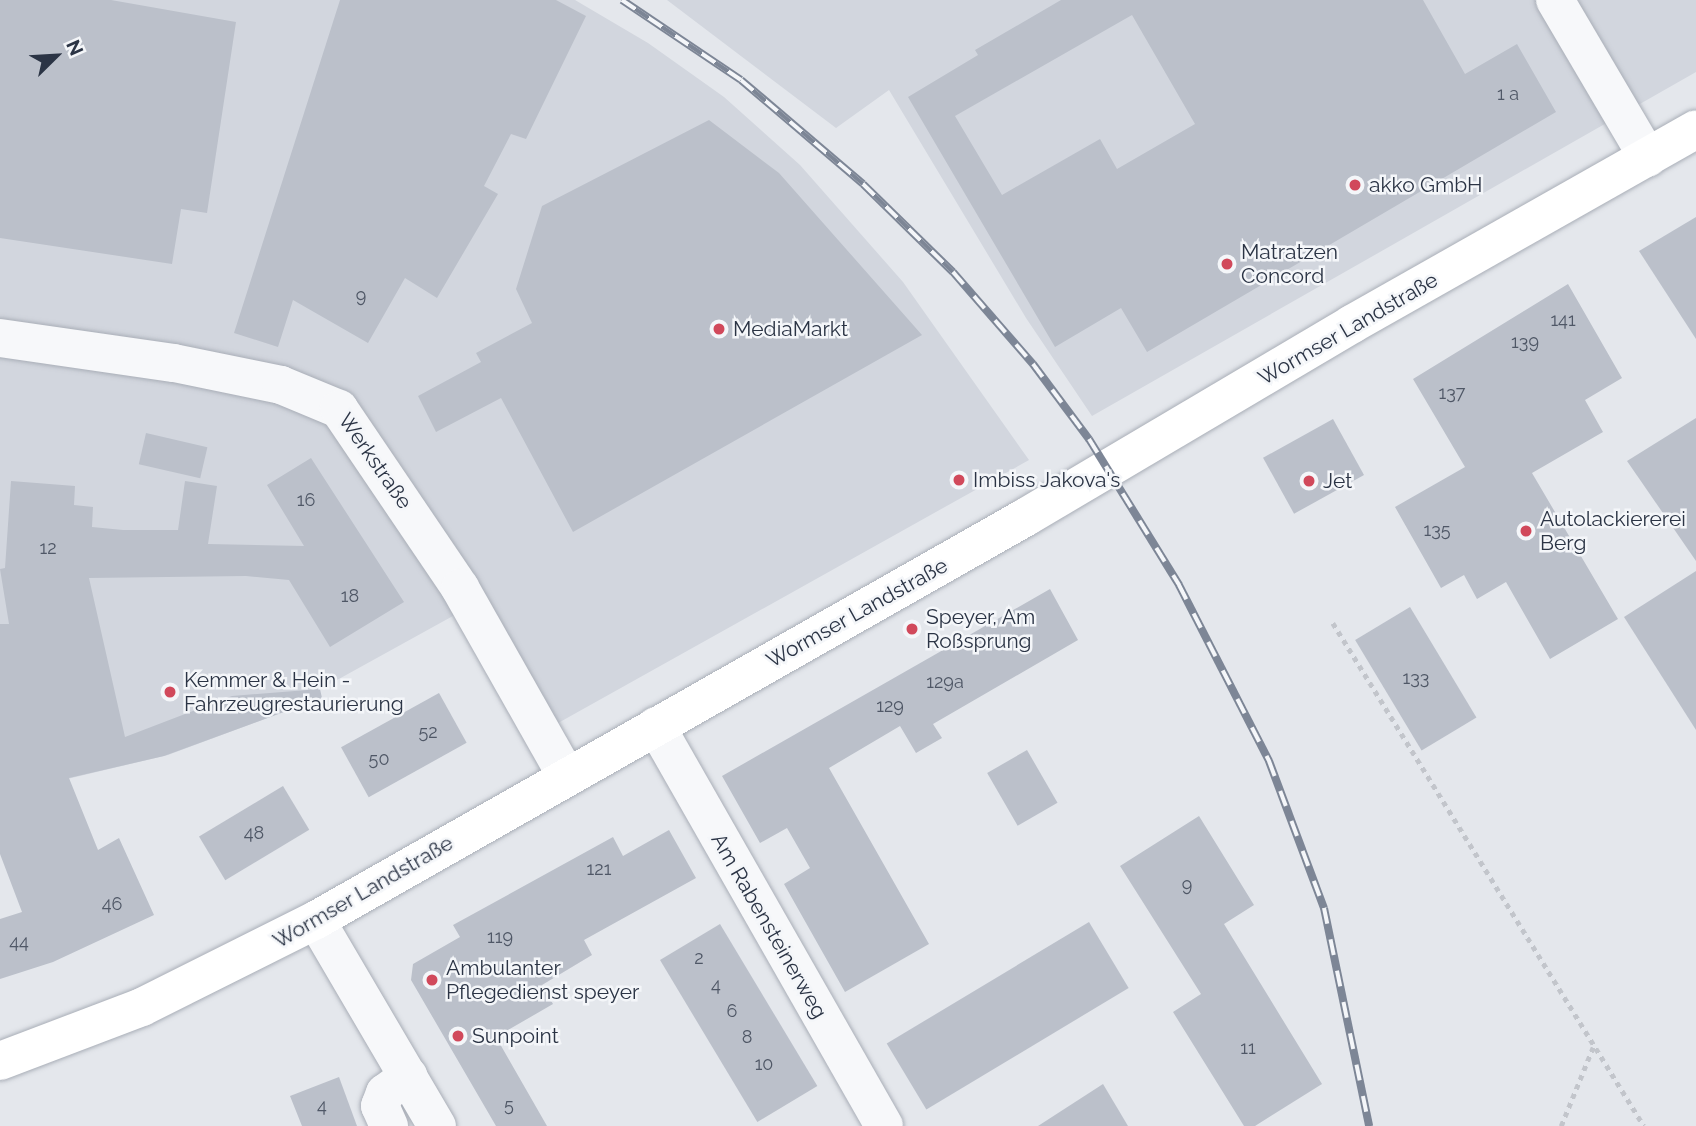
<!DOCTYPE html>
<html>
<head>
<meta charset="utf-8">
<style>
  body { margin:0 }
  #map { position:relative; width:1696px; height:1126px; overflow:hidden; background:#e4e7ec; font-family:Raleway,sans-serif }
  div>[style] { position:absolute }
  .built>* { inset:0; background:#d2d6de }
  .building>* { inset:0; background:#bbc0ca; transform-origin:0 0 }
  .path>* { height:4.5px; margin-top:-2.25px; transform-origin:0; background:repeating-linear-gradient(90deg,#c2c5cb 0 5px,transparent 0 10px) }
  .roads { filter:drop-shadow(0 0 2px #a9aeb7) drop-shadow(0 0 2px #a9aeb7) }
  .minor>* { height:38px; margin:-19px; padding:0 19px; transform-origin:19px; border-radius:19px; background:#f7f8fa }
  .major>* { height:38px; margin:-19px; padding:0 19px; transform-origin:19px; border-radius:19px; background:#fff }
  .rail>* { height:8px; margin-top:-4px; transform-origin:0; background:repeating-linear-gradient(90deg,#f4f6f9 0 16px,#7d8696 0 32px); box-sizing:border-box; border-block:2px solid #7d8696 }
  .dots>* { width:19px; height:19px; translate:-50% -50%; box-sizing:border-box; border:4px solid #f4f6f9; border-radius:50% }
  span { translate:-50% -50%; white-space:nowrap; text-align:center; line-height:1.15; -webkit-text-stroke:5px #f4f6f9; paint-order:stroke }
  .number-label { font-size:18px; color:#4f5766 }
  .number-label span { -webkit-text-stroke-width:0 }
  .poi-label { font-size:21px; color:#2b3445 }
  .left { translate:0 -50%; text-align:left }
  .street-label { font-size:21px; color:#2b3445 }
  .north { position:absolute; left:21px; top:21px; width:70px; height:70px; -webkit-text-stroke:5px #f4f6f9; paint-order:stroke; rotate:66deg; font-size:19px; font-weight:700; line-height:28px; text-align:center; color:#2b3445 }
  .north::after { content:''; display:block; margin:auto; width:24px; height:32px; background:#2b3445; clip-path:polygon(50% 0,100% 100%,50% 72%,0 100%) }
</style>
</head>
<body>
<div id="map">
  <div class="built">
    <div style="clip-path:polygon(0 0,575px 0,648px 43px,724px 97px,800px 165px,903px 282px,1029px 460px,542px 732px,471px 606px,270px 717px,168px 755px,0 795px)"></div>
    <div style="clip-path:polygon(667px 0,1696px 0,1696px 72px,1092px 416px,1026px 318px,889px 90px,836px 128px)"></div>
  </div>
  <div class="building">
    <div style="clip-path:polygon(0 0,111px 0,236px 22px,207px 213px,181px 209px,172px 264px,0 238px)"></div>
    <div style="clip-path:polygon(340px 0,556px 0,586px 16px,526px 139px,511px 134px,484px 186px,498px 194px,437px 298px,405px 278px,368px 343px,293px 300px,278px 347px,234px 333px)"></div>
    <div style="clip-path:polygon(evenodd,1061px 0,1423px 0,1465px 74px,1517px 44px,1556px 112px,1147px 352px,1121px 308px,1055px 347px,908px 97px,978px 55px,975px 50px,1061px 0,1132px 15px,1195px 124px,1117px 169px,1100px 139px,1002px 195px,955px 116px,1132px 15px)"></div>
    <div style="clip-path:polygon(709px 120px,779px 173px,922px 335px,573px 532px,501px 398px,436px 432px,418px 396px,481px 362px,476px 353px,532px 323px,516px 289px,542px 206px)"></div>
    <div style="clip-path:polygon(1696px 217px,1696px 339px,1639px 251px)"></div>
    <div style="clip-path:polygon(1568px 284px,1622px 378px,1585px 400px,1603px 432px,1532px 473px,1618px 619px,1550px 659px,1506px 582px,1477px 599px,1464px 575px,1441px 588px,1395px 507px,1465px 467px,1413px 379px)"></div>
    <div style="clip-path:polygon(1696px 418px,1696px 561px,1627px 461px)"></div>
    <div style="left:1333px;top:419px;width:64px;height:80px;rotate:61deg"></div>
    <div style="left:146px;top:433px;width:63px;height:32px;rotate:13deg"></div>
    <div style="clip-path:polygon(311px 458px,404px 602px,330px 647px,289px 580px,246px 576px,89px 578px,125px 737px,232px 696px,320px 689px,322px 698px,164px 756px,69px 778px,98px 850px,119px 838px,154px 915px,53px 962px,0 979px,0 919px,22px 912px,0 854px,0 624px,9px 624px,0 569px,5px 568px,11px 481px,75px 486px,74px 505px,93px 507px,92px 527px,123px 530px,178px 530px,185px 481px,217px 486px,208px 544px,304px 546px,267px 485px)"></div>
    <div style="clip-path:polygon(1696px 571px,1696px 730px,1624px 617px)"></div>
    <div style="clip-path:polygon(1050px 589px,1078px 640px,933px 724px,942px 738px,916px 753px,900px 726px,829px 768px,929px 944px,845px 992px,784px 884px,810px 868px,787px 828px,760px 843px,722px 776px)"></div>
    <div style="left:1410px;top:607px;width:129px;height:64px;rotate:59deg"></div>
    <div style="left:439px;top:693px;width:57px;height:112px;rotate:61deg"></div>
    <div style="left:1027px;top:750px;width:61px;height:46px;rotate:60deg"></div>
    <div style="left:283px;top:786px;width:51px;height:98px;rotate:59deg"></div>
    <div style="clip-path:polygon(1199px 816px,1254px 905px,1224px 924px,1322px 1084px,1255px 1126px,1244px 1126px,1173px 1012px,1201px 994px,1120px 866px)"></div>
    <div style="clip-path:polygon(669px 830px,696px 878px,584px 940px,592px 955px,542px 985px,553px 1004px,496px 1037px,547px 1126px,496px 1126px,411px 980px,413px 964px,460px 937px,453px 925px,613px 837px,623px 856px)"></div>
    <div style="left:1089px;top:922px;width:77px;height:236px;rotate:59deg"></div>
    <div style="left:720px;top:924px;width:189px;height:70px;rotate:59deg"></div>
    <div style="clip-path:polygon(339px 1077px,357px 1126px,302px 1126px,290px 1096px)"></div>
    <div style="clip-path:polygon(1103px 1084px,1128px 1126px,1038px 1126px)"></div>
  </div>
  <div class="path">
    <div style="left:1333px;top:623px;width:591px;rotate:58.27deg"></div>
    <div style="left:1561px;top:1126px;width:85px;rotate:-67.9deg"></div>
  </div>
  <div class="roads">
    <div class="minor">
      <div style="left:1555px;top:0;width:183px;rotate:59.5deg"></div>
      <div style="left:0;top:338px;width:176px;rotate:8.2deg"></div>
      <div style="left:174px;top:363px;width:109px;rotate:11.6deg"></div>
      <div style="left:281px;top:385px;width:63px;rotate:22.5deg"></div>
      <div style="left:339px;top:409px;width:216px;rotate:55.9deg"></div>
      <div style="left:460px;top:588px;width:217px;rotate:60.5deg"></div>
      <div style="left:656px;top:726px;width:460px;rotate:60.3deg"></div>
      <div style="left:316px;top:920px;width:239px;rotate:59.6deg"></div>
      <div style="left:389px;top:1126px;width:22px;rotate:-114deg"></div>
      <div style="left:380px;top:1106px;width:14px;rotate:-69deg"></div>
      <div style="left:385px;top:1093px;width:29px;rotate:-36deg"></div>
    </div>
    <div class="major">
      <div style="left:0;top:1061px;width:152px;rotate:-20.8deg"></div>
      <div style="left:142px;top:1007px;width:195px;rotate:-26.6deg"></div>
      <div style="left:316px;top:920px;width:816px;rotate:-29.58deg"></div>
      <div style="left:1026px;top:517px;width:379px;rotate:-30.6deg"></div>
      <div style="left:1352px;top:324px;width:395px;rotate:-29.5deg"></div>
    </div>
  </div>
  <div class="rail">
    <div style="left:622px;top:0;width:143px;rotate:33.9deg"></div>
    <div style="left:741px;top:80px;width:160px;rotate:40.4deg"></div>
    <div style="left:863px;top:184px;width:126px;rotate:44.4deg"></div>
    <div style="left:953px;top:272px;width:122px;rotate:49deg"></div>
    <div style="left:1033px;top:364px;width:94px;rotate:53.3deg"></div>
    <div style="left:1089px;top:439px;width:172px;rotate:58.3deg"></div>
    <div style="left:1179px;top:585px;width:198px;rotate:62.9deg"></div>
    <div style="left:1269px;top:761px;width:157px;rotate:69.5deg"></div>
    <div style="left:1324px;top:908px;width:223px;rotate:78.3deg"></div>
  </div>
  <div class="dots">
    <div style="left:1355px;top:185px;background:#d1495b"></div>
    <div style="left:1227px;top:264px;background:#d1495b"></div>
    <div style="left:719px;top:329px;background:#d1495b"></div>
    <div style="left:959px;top:480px;background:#d1495b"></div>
    <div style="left:1309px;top:481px;background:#d1495b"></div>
    <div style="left:1526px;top:531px;background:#d1495b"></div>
    <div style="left:912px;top:629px;background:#d1495b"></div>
    <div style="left:170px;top:692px;background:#d1495b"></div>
    <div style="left:432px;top:980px;background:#d1495b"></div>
    <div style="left:458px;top:1036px;background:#d1495b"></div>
  </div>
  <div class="number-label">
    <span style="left:1508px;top:94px">1 a</span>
    <span style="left:361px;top:296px">9</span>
    <span style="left:1563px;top:320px">141</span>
    <span style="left:1525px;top:342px">139</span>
    <span style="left:1452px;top:393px">137</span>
    <span style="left:306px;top:500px">16</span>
    <span style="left:1437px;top:530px">135</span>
    <span style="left:48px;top:548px">12</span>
    <span style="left:350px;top:596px">18</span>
    <span style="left:1416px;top:678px">133</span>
    <span style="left:945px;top:682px">129a</span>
    <span style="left:890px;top:706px">129</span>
    <span style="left:428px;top:732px">52</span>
    <span style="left:379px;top:759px">50</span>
    <span style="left:254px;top:833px">48</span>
    <span style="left:599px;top:869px">121</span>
    <span style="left:1187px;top:885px">9</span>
    <span style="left:112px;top:904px">46</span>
    <span style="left:500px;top:937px">119</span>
    <span style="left:19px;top:942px">44</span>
    <span style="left:699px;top:958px">2</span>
    <span style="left:716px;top:985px">4</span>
    <span style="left:732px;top:1011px">6</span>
    <span style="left:747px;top:1037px">8</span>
    <span style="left:1248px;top:1048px">11</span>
    <span style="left:764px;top:1064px">10</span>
    <span style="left:509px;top:1105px">5</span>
    <span style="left:322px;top:1106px">4</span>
  </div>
  <div class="poi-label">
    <span class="left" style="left:1369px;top:185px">akko GmbH</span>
    <span class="left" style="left:1241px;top:264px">Matratzen<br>Concord</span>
    <span class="left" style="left:733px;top:329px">MediaMarkt</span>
    <span class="left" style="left:973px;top:480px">Imbiss Jakova's</span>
    <span class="left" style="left:1323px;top:481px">Jet</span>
    <span class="left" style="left:1540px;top:531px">Autolackiererei<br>Berg</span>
    <span class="left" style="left:926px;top:629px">Speyer, Am<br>Roßsprung</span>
    <span class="left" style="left:184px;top:692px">Kemmer &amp; Hein -<br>Fahrzeugrestaurierung</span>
    <span class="left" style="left:446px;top:980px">Ambulanter<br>Pflegedienst speyer</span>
    <span class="left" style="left:472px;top:1036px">Sunpoint</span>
  </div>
  <div class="street-label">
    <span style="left:1348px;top:329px;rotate:-30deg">Wormser Landstraße</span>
    <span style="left:375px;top:461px;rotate:55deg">Werkstraße</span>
    <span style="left:857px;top:613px;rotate:-29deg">Wormser Landstraße</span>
    <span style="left:363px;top:892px;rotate:-30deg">Wormser Landstraße</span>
    <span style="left:769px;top:926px;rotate:60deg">Am Rabensteinerweg</span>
  </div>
  <div class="north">N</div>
</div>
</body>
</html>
